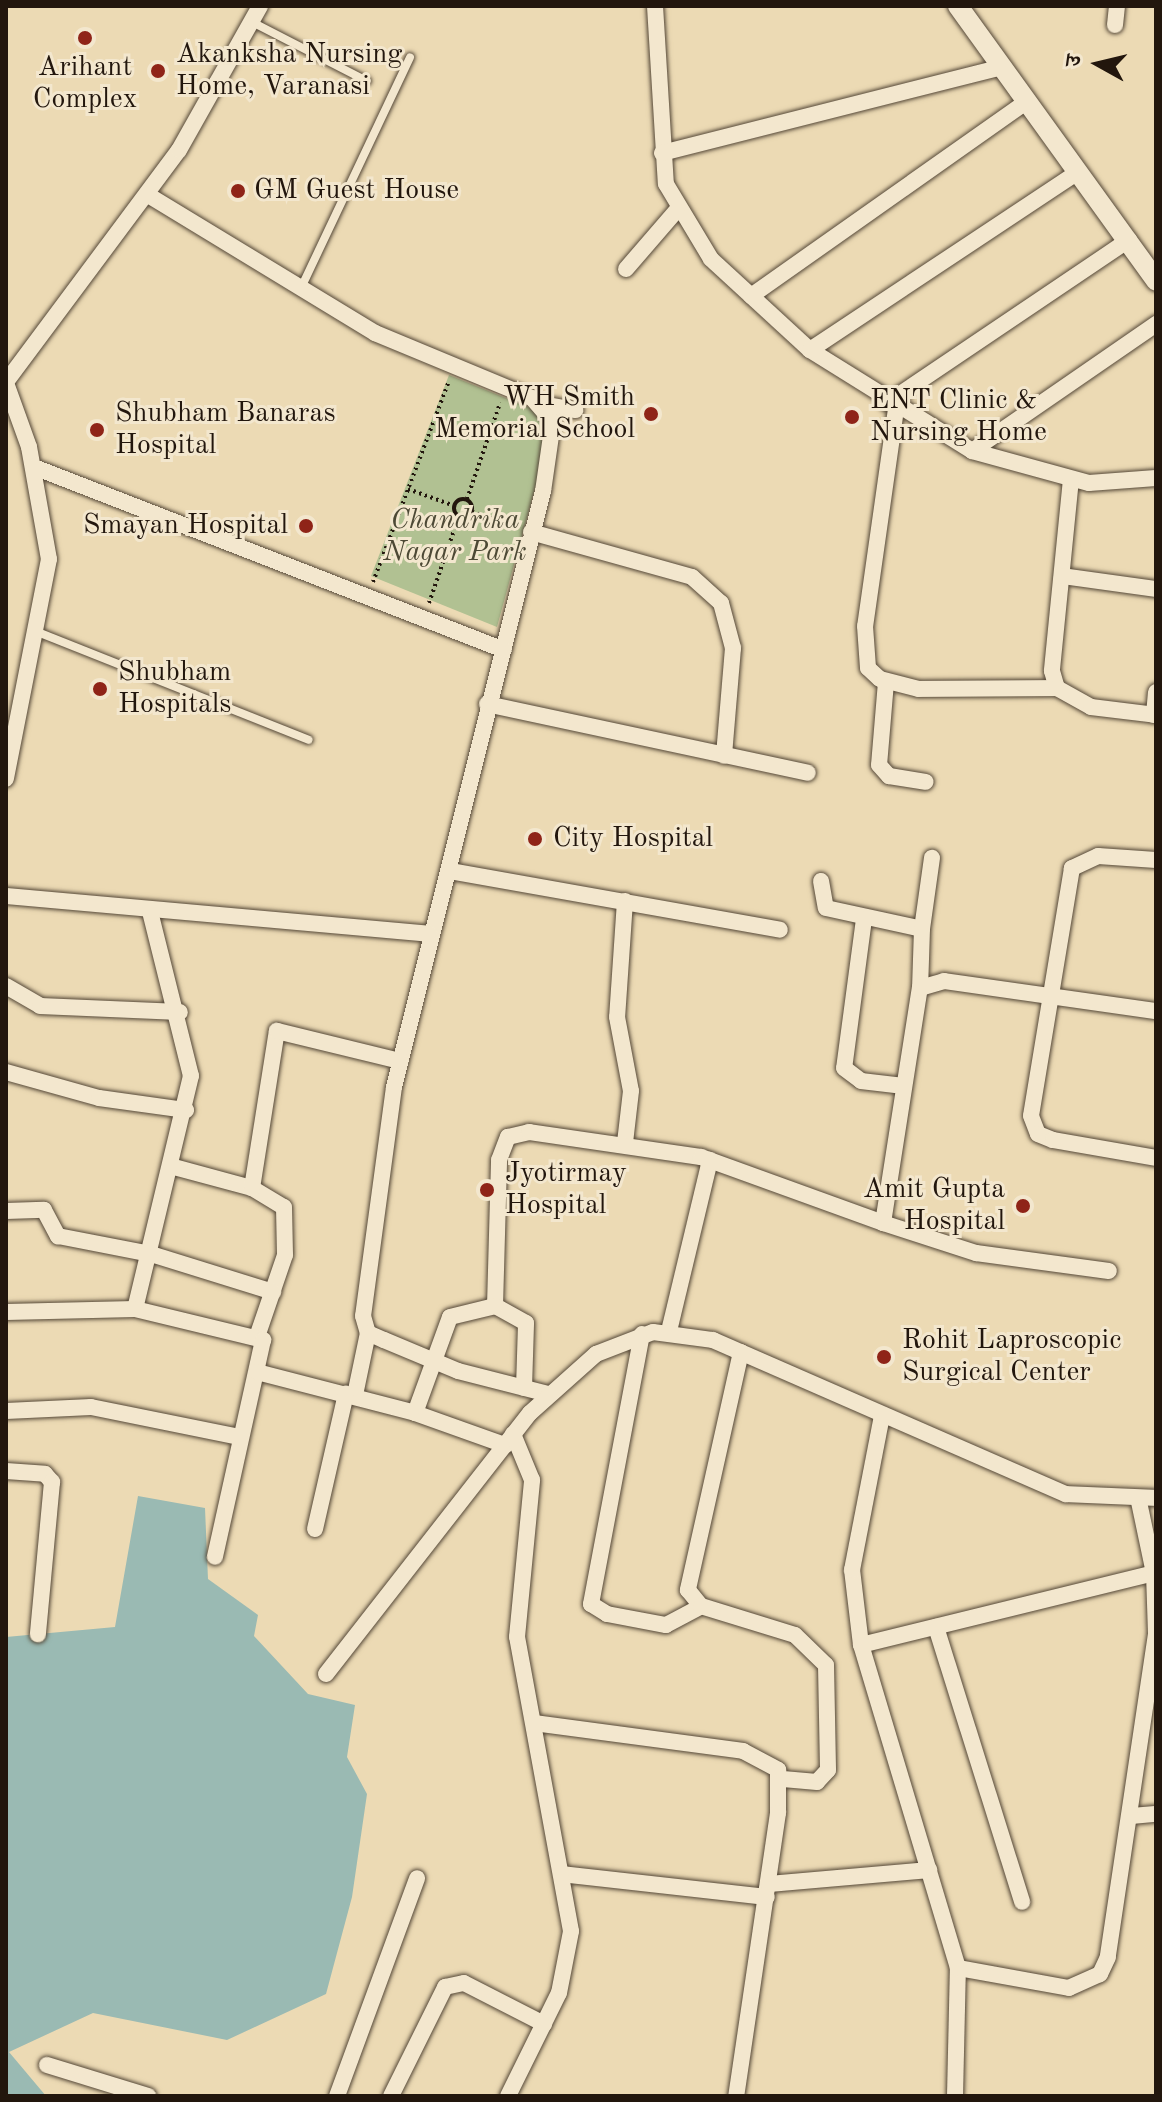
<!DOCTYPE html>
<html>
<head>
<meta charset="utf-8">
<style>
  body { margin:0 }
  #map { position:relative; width:1162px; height:2102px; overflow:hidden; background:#ecdab4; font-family:"Old Standard TT","Noto Serif Devanagari",serif }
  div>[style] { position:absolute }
  .green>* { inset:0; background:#b1c192 }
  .water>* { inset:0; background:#9abab3 }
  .path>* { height:4px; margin-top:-2px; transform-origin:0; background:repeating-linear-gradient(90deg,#22160d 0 2px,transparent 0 6px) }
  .path>.ring { margin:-2px; padding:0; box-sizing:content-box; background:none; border:4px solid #22160d; border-radius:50% }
  .roads { filter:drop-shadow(0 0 2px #544737) drop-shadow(0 0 2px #544737) }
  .service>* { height:8px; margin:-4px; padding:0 4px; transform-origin:4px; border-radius:4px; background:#f3e7ce }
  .minor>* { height:16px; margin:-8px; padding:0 8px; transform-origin:8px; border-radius:8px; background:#f3e7ce }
  .tertiary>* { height:20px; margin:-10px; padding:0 10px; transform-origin:10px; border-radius:10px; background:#f3e7ce }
  .dots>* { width:22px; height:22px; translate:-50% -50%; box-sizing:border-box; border:4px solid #f3e7ce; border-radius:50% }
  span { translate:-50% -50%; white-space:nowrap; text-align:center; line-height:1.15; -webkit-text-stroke:6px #f3e7ce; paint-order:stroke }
  .poi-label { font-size:28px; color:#22160d }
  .left { translate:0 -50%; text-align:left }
  .right { translate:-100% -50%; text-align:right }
  .park-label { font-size:28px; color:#4d4935; font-style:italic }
  .frame { position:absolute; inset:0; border:8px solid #22160d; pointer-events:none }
  .north { position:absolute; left:1058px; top:24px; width:80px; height:80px; -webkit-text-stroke:6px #f3e7ce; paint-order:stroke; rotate:278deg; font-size:22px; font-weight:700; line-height:32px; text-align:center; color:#22160d }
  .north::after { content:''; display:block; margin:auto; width:28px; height:36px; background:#22160d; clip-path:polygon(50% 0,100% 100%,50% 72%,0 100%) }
</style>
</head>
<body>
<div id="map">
  <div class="green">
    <div style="clip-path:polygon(449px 375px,540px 412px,549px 437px,497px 627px,371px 576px)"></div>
  </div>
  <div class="water">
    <div style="clip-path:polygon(138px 1496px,205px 1508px,208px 1579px,258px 1615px,254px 1636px,308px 1694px,355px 1705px,347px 1757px,367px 1794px,352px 1897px,326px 1994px,227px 2040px,93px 2013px,9px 2052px,46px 2096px,6px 2096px,6px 1637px,115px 1627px)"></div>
  </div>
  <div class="path">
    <div style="left:408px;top:489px;width:50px;rotate:19.9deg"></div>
    <div class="ring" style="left:454px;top:499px;width:14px;height:14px"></div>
    <div style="left:467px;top:499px;width:102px;rotate:-71deg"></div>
    <div style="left:472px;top:512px;width:45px;rotate:18deg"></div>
    <div style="left:373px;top:582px;width:215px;rotate:-69.3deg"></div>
    <div style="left:429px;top:603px;width:92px;rotate:-71deg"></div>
  </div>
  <div class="roads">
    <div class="service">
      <div style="left:252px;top:22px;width:129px;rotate:27.2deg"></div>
      <div style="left:301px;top:288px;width:255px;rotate:-64.7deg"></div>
      <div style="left:40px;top:633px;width:289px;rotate:21.7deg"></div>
    </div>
    <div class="minor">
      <div style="left:655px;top:6px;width:178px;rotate:86.5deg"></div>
      <div style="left:666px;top:184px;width:87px;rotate:59deg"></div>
      <div style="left:711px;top:259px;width:134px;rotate:42.6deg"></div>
      <div style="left:810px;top:350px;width:191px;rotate:31.9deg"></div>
      <div style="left:972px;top:451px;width:121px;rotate:15.3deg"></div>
      <div style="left:1089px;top:483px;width:67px;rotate:-4.3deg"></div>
      <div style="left:1115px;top:25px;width:19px;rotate:-84deg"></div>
      <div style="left:662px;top:153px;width:350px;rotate:-14.2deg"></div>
      <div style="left:148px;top:195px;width:266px;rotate:31.3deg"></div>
      <div style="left:375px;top:333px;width:170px;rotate:22.5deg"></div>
      <div style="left:532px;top:398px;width:32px;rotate:49deg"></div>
      <div style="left:553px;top:422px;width:70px;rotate:98.2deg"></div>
      <div style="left:543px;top:491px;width:614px;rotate:104.04deg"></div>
      <div style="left:394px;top:1087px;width:231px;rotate:97.7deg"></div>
      <div style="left:363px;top:1316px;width:18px;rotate:74deg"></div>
      <div style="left:368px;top:1333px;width:17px;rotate:24deg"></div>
      <div style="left:384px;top:1340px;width:80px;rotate:22.7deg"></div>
      <div style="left:458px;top:1371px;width:93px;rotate:14.3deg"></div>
      <div style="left:626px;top:269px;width:77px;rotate:-49.2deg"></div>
      <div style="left:751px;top:296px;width:337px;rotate:-35.2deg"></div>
      <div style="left:810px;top:350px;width:322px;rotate:-33.6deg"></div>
      <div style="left:6px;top:382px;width:289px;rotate:-53.3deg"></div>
      <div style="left:179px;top:150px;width:165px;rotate:-60.6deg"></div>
      <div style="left:6px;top:383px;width:68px;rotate:70.2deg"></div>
      <div style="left:29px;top:447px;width:114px;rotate:79.9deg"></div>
      <div style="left:49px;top:559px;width:224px;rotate:101.1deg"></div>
      <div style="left:887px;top:403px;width:292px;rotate:-34deg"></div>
      <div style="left:541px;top:404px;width:35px;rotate:10deg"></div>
      <div style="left:896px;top:409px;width:219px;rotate:98.1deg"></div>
      <div style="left:865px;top:626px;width:42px;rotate:85.9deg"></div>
      <div style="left:868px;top:668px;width:16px;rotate:43deg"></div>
      <div style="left:880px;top:679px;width:40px;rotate:14.4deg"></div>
      <div style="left:919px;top:689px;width:138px;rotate:-0.4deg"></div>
      <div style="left:972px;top:451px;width:224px;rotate:-34.6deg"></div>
      <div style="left:34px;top:467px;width:504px;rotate:21.27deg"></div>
      <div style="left:1071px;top:479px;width:193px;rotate:95.7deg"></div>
      <div style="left:1052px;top:671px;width:18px;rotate:74deg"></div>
      <div style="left:1057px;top:688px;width:39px;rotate:29deg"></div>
      <div style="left:1091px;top:707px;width:65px;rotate:7deg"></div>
      <div style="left:531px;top:532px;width:167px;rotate:15.6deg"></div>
      <div style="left:692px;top:577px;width:39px;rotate:42deg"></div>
      <div style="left:721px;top:603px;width:47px;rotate:75.1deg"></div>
      <div style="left:733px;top:648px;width:108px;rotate:94.8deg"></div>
      <div style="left:1062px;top:576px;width:95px;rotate:7.9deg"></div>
      <div style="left:886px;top:682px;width:83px;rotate:94.8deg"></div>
      <div style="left:879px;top:765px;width:15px;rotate:48deg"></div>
      <div style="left:889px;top:776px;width:37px;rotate:9deg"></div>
      <div style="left:487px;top:704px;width:328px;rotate:12.1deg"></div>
      <div style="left:1154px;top:715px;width:23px;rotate:-85deg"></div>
      <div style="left:1156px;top:860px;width:58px;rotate:-176.1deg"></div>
      <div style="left:1098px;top:856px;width:29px;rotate:155deg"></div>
      <div style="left:1072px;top:868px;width:251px;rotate:99.4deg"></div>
      <div style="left:1031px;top:1116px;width:19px;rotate:69deg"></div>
      <div style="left:1038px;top:1134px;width:16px;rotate:22deg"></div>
      <div style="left:1053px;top:1140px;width:105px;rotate:9.9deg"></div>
      <div style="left:450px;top:871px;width:335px;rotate:10.1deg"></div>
      <div style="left:821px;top:881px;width:27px;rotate:80deg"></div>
      <div style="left:826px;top:908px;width:98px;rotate:12.3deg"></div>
      <div style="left:922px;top:929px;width:59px;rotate:91.9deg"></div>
      <div style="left:6px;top:896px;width:425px;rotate:5.1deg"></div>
      <div style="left:625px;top:901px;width:116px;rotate:93.9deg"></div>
      <div style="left:617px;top:1017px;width:75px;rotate:79.3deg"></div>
      <div style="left:631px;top:1091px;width:52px;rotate:96.6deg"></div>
      <div style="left:864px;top:919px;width:150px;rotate:97.6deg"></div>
      <div style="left:844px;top:1068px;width:21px;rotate:37deg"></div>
      <div style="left:861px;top:1081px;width:43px;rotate:6.6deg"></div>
      <div style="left:922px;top:929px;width:72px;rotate:-82deg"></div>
      <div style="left:6px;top:986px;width:39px;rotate:30deg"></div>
      <div style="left:40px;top:1006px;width:140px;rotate:2.5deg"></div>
      <div style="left:6px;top:1072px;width:97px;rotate:15.6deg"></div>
      <div style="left:99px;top:1098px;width:88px;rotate:7.9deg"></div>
      <div style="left:174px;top:1167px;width:81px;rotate:15.1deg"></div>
      <div style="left:252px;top:1188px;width:37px;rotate:31deg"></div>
      <div style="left:284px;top:1207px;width:48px;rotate:88.8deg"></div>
      <div style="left:285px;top:1255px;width:87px;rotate:108.9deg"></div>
      <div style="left:252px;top:1188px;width:159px;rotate:-81deg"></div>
      <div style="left:277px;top:1031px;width:127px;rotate:13.7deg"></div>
      <div style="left:6px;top:1211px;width:38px;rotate:-2deg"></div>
      <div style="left:44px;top:1210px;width:30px;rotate:62deg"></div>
      <div style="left:58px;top:1236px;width:95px;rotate:11deg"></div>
      <div style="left:151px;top:1254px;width:128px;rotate:17.3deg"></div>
      <div style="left:883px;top:1223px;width:98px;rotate:17.9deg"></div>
      <div style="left:976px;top:1253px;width:134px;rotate:7.7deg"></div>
      <div style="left:135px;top:1309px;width:240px;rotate:-76.5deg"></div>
      <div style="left:191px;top:1076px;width:170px;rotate:-104deg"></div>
      <div style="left:6px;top:1312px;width:129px;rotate:-1.3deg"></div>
      <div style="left:135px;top:1309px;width:132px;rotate:13.6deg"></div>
      <div style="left:263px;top:1340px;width:222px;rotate:102.5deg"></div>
      <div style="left:669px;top:1331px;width:176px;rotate:-76.5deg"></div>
      <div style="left:642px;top:1334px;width:275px;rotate:100.7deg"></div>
      <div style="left:591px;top:1604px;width:19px;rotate:32deg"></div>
      <div style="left:607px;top:1614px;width:60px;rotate:10.6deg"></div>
      <div style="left:666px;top:1625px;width:40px;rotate:-28deg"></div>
      <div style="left:741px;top:1352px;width:244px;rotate:102.6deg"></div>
      <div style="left:688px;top:1590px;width:21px;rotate:51deg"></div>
      <div style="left:701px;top:1606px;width:98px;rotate:17.1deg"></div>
      <div style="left:795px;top:1635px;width:43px;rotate:44.1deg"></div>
      <div style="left:826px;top:1665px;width:105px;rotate:88.9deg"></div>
      <div style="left:828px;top:1770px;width:16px;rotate:133deg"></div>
      <div style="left:817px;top:1782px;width:37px;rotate:-175deg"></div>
      <div style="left:257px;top:1372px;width:163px;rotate:14.5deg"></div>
      <div style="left:415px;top:1413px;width:96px;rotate:19.6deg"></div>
      <div style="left:524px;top:1388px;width:65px;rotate:-88.2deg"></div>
      <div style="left:526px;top:1323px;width:35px;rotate:-151deg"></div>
      <div style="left:495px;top:1306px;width:146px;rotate:-88.4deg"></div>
      <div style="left:499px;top:1160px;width:25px;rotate:-69deg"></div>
      <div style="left:508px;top:1137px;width:22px;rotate:-13deg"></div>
      <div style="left:529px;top:1132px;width:174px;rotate:8.3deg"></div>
      <div style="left:701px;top:1157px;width:194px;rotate:19.9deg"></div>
      <div style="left:883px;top:1223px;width:238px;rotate:-81.1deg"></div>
      <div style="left:920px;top:988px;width:25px;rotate:-16deg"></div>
      <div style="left:944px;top:981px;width:214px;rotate:8.1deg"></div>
      <div style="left:355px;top:1395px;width:63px;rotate:-78.2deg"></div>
      <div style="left:6px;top:1411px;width:85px;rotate:-2.7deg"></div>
      <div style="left:91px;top:1407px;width:152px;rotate:11.4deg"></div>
      <div style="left:415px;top:1413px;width:102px;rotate:-70deg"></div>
      <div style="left:450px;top:1317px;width:46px;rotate:-13.7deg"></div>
      <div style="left:6px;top:1471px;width:39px;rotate:4deg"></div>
      <div style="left:45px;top:1474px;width:11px;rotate:49deg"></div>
      <div style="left:52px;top:1482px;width:153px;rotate:95.3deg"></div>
      <div style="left:1139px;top:1502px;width:73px;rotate:78.1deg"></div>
      <div style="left:315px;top:1529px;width:139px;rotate:-77.1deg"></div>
      <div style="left:936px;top:1627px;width:288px;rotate:72.6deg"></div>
      <div style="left:861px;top:1645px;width:76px;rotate:-96.8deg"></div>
      <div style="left:852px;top:1570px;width:158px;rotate:-79deg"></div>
      <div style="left:326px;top:1674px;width:331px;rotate:-52deg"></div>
      <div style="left:530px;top:1413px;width:89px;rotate:-41.8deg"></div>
      <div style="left:596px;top:1354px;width:61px;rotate:-21.1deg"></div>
      <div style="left:653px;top:1332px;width:61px;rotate:7.6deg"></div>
      <div style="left:713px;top:1340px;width:385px;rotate:23.6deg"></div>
      <div style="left:1066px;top:1494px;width:90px;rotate:2.5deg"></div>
      <div style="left:534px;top:1723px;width:211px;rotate:7.6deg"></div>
      <div style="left:743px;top:1751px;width:40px;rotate:28deg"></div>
      <div style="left:778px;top:1770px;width:43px;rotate:90deg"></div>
      <div style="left:778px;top:1813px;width:286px;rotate:98.4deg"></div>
      <div style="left:1131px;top:1816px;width:25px;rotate:-5deg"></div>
      <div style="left:561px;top:1874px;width:207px;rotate:6.4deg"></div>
      <div style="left:769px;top:1884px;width:161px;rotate:-5deg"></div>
      <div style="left:47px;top:2065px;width:106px;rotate:17.1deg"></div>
      <div style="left:337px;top:2096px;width:232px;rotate:-69.8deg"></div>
      <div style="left:391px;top:2096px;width:122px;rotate:-63.6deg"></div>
      <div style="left:445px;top:1987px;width:19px;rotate:-12deg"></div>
      <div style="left:464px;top:1983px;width:90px;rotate:27.1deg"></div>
      <div style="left:508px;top:2096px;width:115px;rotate:-63.7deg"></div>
      <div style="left:559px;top:1993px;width:63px;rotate:-79deg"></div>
      <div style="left:571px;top:1931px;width:299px;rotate:-100.4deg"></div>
      <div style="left:517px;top:1637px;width:158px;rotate:-84.5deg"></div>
      <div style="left:532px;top:1480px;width:50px;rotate:-112.4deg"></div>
      <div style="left:955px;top:2096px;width:128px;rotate:-88.7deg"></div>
      <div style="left:958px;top:1968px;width:337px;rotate:-106.7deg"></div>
      <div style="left:861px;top:1645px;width:302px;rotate:-13.8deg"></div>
      <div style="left:1154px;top:1573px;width:61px;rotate:88.1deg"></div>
      <div style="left:1156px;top:1634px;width:327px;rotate:98.5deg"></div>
      <div style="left:1108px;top:1957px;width:19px;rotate:115deg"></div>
      <div style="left:1100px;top:1974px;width:34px;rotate:156deg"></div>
      <div style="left:1069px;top:1988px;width:113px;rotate:-169.8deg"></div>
    </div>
    <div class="tertiary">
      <div style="left:958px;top:6px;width:339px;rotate:54.2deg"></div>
    </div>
  </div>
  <div class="dots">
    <div style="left:85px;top:38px;background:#8f2418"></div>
    <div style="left:158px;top:71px;background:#8f2418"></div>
    <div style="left:238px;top:191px;background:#8f2418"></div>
    <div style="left:651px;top:414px;background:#8f2418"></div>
    <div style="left:852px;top:417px;background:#8f2418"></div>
    <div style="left:97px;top:430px;background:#8f2418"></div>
    <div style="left:306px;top:526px;background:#8f2418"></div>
    <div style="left:100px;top:689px;background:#8f2418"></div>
    <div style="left:535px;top:839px;background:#8f2418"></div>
    <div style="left:487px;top:1190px;background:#8f2418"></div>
    <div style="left:1023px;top:1206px;background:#8f2418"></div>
    <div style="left:884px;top:1357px;background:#8f2418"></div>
  </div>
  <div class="poi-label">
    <span class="left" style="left:176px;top:71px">Akanksha Nursing<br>Home, Varanasi</span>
    <span style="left:85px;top:84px">Arihant<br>Complex</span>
    <span class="left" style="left:254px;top:191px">GM Guest House</span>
    <span class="right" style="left:635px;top:414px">WH Smith<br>Memorial School</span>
    <span class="left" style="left:870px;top:417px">ENT Clinic &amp;<br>Nursing Home</span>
    <span class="left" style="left:115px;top:430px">Shubham Banaras<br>Hospital</span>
    <span class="right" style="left:288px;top:526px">Smayan Hospital</span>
    <span class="left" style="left:118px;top:689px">Shubham<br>Hospitals</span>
    <span class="left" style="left:553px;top:839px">City Hospital</span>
    <span class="left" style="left:505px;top:1190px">Jyotirmay<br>Hospital</span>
    <span class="right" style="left:1005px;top:1206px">Amit Gupta<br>Hospital</span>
    <span class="left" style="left:902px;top:1357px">Rohit Laproscopic<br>Surgical Center</span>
  </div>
  <div class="park-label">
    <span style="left:455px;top:537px">Chandrika<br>Nagar Park</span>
  </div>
  <div class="frame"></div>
  <div class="north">उ</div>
</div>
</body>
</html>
